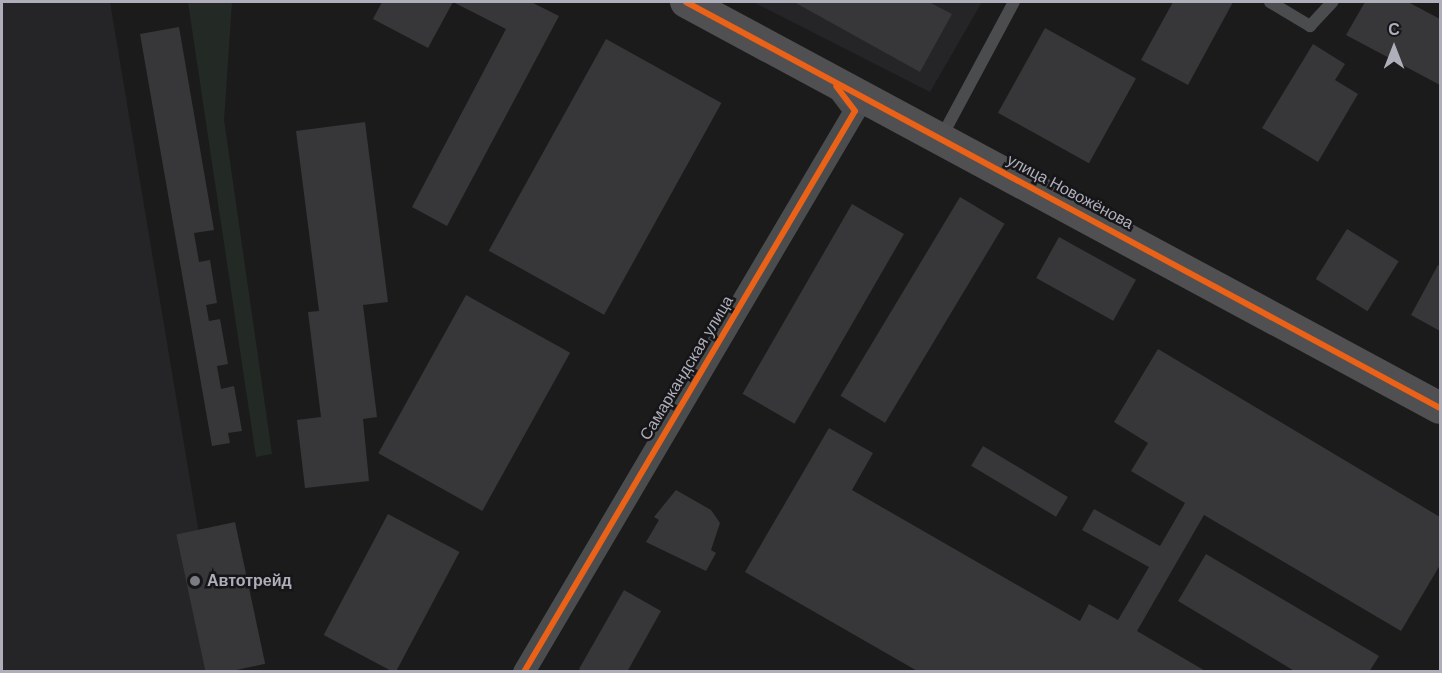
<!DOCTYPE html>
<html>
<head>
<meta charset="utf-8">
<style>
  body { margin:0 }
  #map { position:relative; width:1442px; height:673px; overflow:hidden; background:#1b1b1b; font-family:"DM Sans",sans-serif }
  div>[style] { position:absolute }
  .built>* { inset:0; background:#252527 }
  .green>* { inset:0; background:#232a25 }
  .building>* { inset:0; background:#373739; transform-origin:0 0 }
  .lane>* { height:12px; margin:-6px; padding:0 6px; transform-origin:6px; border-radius:6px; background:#4b4c4e }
  .street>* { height:22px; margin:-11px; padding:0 11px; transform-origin:11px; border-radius:11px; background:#4b4c4e }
  .secondary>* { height:32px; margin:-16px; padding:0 16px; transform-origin:16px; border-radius:16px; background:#504f52 }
  .cycleway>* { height:6px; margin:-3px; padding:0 3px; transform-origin:3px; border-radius:3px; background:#ea6118 }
  .dots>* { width:16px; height:16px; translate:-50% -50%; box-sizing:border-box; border:3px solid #161517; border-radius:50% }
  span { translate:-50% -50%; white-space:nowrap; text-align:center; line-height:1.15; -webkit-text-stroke:5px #161517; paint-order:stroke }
  .street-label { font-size:16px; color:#aeafbb }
  .poi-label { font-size:16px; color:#aeafbb; font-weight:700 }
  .left { translate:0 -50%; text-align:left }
  .frame { position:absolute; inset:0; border:3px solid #aeafbb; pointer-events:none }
  .north { position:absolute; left:1364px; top:18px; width:60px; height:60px; -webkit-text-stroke:4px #161517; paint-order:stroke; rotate:0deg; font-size:16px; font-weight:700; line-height:24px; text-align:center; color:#aeafbb }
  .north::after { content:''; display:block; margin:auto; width:21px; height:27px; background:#aeafbb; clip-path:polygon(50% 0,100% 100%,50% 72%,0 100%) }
</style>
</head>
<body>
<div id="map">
  <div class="built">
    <div style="clip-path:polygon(2px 2px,110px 2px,222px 671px,2px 671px)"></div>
    <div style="clip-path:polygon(753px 2px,982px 2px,930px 92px)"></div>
  </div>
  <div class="green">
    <div style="clip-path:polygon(188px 2px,232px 2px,224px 120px,272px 454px,256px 457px)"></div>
  </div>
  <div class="building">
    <div style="clip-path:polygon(382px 2px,453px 2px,428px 48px,373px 19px)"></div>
    <div style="clip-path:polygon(453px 2px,531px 2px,559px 16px,447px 226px,412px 207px,506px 29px)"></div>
    <div style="clip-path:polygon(794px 2px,929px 2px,952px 14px,920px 72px)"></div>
    <div style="clip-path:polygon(1173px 2px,1233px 2px,1188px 85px,1141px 60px)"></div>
    <div style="clip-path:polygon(1365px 2px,1408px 2px,1440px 19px,1440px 85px,1346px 35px)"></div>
    <div style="clip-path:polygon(179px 27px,214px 230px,194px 233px,199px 262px,210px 260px,217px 303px,206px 305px,209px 321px,220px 319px,228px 364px,217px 366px,221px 389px,234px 386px,242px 431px,228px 433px,230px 443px,212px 446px,140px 34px)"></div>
    <div style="left:1045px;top:28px;width:104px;height:97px;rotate:29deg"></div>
    <div style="left:606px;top:39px;width:132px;height:242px;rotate:29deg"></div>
    <div style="clip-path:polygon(1313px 44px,1345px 64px,1335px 80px,1358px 94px,1318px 162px,1262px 128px)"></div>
    <div style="clip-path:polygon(365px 122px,388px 302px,363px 305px,377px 417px,363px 419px,369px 481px,305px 488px,297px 420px,321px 417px,308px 312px,319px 311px,296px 131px)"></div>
    <div style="left:960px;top:197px;width:52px;height:232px;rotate:31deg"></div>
    <div style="left:852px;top:204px;width:60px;height:219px;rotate:30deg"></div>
    <div style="left:1347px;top:229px;width:61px;height:59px;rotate:32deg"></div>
    <div style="left:1059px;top:237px;width:88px;height:47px;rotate:29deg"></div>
    <div style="clip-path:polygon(1438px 265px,1440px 266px,1440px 331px,1411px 315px)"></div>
    <div style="left:466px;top:295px;width:119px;height:181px;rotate:29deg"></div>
    <div style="clip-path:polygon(1158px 349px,1440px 517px,1440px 565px,1401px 631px,1204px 515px,1137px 631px,1207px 672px,919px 672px,745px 572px,829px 428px,873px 453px,852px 490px,1080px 621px,1089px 604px,1118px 620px,1149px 567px,1082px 530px,1094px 509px,1160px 546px,1185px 503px,1131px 471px,1148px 443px,1114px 422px)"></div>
    <div style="left:983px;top:446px;width:99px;height:23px;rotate:31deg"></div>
    <div style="clip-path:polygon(676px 490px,711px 510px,720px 523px,711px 550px,716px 553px,706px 571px,646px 542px,659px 520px,654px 517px)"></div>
    <div style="left:388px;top:514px;width:81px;height:137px;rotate:28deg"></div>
    <div style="left:235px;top:522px;width:145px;height:60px;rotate:78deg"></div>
    <div style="clip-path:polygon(1206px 554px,1379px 656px,1369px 672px,1296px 672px,1178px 601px)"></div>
    <div style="clip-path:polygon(624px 590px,661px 611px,627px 672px,583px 672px,579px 669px)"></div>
  </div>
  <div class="lane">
    <div style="left:1270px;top:2px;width:47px;rotate:31deg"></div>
    <div style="left:1310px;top:26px;width:33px;rotate:-47deg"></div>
    <div style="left:941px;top:138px;width:154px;rotate:-61.8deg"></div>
  </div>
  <div class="street">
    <div style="left:524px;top:672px;width:651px;rotate:-59.46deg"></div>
    <div style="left:855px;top:111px;width:30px;rotate:-127deg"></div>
  </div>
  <div class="secondary">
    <div style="left:686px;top:2px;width:856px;rotate:28.3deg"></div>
  </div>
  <div class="cycleway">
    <div style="left:686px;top:2px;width:856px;rotate:28.3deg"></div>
    <div style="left:524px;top:672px;width:651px;rotate:-59.46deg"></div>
    <div style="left:855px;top:111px;width:31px;rotate:-127deg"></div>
  </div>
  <div class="dots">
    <div style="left:195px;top:581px;background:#7b7b83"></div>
  </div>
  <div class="street-label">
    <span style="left:1070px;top:192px;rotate:28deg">улица Новожёнова</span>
    <span style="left:687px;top:368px;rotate:-59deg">Самаркандская улица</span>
  </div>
  <div class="poi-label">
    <span class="left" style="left:207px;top:581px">Автотрейд</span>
  </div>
  <div class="frame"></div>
  <div class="north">С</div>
</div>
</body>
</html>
